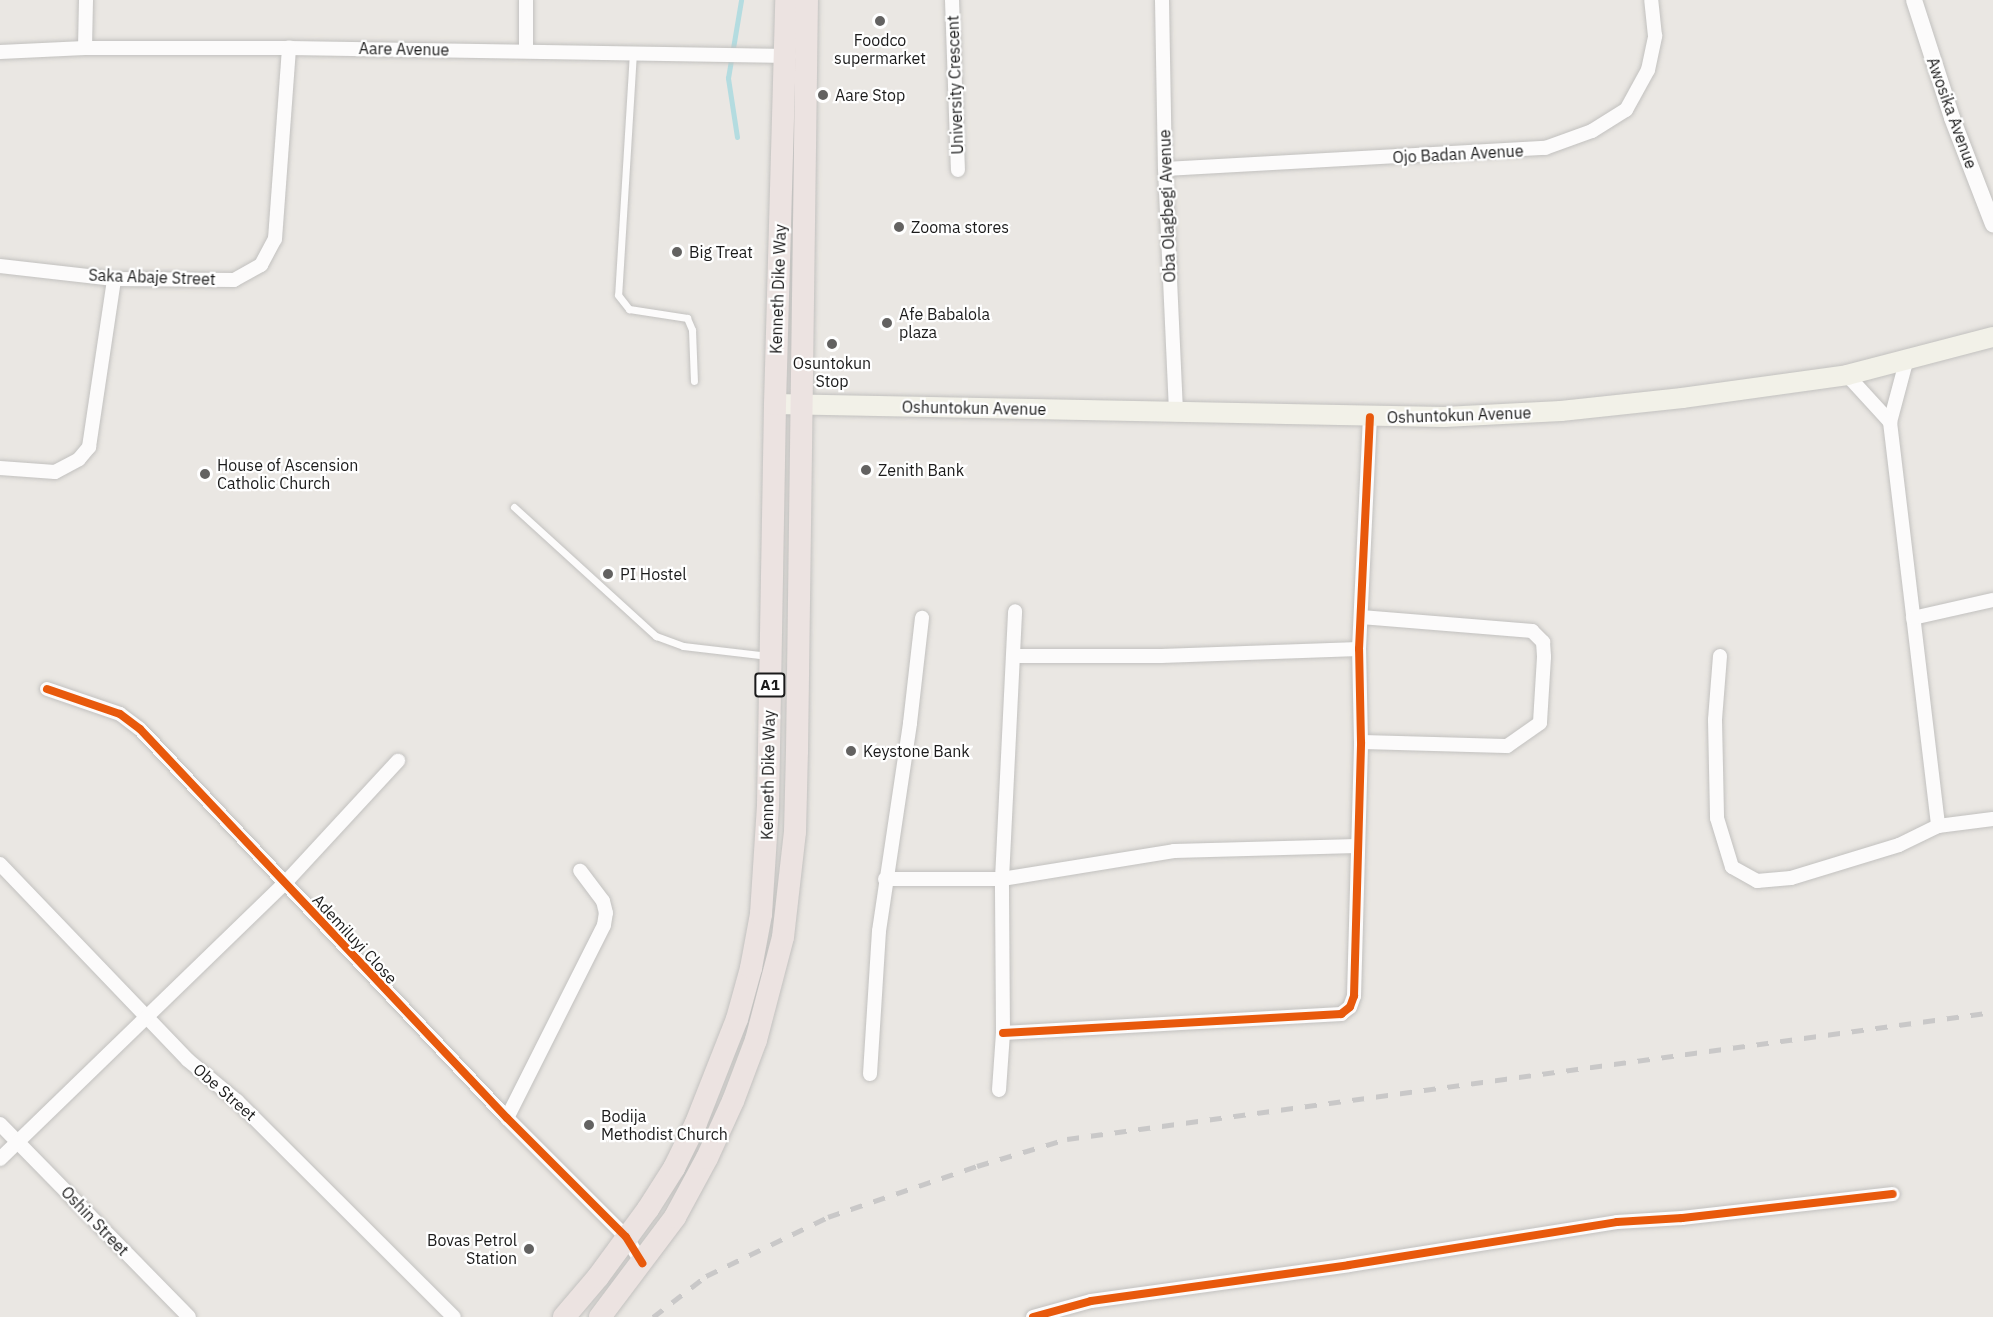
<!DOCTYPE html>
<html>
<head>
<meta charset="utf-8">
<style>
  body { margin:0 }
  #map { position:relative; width:1993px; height:1317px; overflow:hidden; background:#eae7e3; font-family:"IBM Plex Sans",sans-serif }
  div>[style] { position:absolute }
  .stream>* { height:5px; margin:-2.5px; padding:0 2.5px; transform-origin:2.5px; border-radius:2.5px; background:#b4dce0 }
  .roads { filter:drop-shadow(0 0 2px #c2c1bf) drop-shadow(0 0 2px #c2c1bf) }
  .service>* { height:7px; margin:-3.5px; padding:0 3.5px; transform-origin:3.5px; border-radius:3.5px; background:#fcfbfb }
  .minor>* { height:14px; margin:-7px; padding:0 7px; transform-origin:7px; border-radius:7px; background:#fcfbfb }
  .tertiary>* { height:16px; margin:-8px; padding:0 8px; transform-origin:8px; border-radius:8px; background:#fcfbfb }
  .secondary>* { height:20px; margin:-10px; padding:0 10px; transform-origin:10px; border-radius:10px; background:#f2f1e8 }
  .trunk>* { height:22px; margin:-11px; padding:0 11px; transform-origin:11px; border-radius:11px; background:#ece3e1 }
  .rail>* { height:4.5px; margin-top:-2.25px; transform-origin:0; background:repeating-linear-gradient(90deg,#c9c8c8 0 12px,transparent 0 24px) }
  .cycleway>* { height:8px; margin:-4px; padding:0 4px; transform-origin:4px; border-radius:4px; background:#e8590c }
  .dots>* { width:16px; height:16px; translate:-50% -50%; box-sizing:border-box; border:3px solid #fff; border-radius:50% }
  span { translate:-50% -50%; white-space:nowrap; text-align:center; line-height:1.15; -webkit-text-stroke:4.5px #fff; paint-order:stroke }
  .shield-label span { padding:2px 4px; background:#fff; border:2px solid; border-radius:4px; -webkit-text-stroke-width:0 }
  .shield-label { font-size:15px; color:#1b1b1b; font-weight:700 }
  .poi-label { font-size:16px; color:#1b1b1b }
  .left { translate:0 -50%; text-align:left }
  .right { translate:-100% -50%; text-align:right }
  .street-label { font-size:16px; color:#1b1b1b }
</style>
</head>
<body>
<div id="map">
  <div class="stream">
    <div style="left:737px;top:137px;width:60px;rotate:-98.7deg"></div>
    <div style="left:728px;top:78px;width:79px;rotate:-80.5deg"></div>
  </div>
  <div class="roads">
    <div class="service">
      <div style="left:633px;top:52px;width:243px;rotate:93.5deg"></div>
      <div style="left:618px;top:295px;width:18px;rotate:52deg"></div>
      <div style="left:629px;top:309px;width:59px;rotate:8.8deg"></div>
      <div style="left:687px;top:318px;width:13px;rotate:67deg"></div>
      <div style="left:692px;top:330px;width:51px;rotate:87.8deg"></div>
      <div style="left:514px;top:507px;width:192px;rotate:42.3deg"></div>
      <div style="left:656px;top:636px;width:29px;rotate:20deg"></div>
      <div style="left:683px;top:646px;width:86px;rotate:6.7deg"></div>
    </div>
    <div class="minor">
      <div style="left:952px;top:0;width:170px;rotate:88deg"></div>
      <div style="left:1162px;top:0;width:169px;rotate:89deg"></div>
      <div style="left:1165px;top:169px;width:242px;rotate:87.4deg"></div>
      <div style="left:85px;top:48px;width:48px;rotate:-88.8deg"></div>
      <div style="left:526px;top:50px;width:50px;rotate:-90deg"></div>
      <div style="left:0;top:52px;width:85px;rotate:-2.7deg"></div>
      <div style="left:85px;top:48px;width:204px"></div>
      <div style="left:289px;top:48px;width:500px;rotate:0.92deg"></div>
      <div style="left:1165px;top:169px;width:381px;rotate:-3.2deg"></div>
      <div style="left:1545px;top:148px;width:50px;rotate:-19.9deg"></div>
      <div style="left:1592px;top:131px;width:40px;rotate:-32deg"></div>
      <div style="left:1626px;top:110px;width:46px;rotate:-61.2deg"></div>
      <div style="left:1648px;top:70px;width:35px;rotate:-78deg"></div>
      <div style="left:1655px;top:36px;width:36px;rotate:-96deg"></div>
      <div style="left:0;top:266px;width:115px;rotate:6.5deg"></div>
      <div style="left:114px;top:279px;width:120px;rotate:0.5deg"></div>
      <div style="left:234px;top:280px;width:31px;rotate:-29deg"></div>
      <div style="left:261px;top:265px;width:30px;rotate:-62deg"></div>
      <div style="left:275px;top:239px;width:192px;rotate:-85.8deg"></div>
      <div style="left:1906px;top:362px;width:62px;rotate:104.9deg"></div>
      <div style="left:1890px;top:422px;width:407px;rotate:83.2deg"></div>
      <div style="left:1847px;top:375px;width:64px;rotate:47.5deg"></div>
      <div style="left:0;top:468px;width:55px;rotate:4.2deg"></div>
      <div style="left:55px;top:472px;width:27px;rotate:-28deg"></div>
      <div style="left:79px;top:459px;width:16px;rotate:-50deg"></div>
      <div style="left:89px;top:447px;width:170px;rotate:-81.5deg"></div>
      <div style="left:1361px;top:617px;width:172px;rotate:4.7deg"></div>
      <div style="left:1532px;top:631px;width:16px;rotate:45deg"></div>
      <div style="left:1543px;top:642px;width:15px;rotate:86deg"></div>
      <div style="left:1544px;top:657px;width:66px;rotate:93.5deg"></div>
      <div style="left:1540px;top:723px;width:40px;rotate:145.1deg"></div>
      <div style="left:1507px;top:746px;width:146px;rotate:-178.4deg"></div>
      <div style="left:1913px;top:618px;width:82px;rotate:-12.7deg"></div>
      <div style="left:1013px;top:656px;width:148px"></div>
      <div style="left:1161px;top:656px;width:198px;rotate:-2deg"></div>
      <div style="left:1720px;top:656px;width:64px;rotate:94.5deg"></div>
      <div style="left:1715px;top:720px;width:98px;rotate:88.8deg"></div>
      <div style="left:1717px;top:818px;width:51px;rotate:73deg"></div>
      <div style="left:1732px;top:867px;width:29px;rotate:29deg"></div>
      <div style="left:1757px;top:881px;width:34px;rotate:-5deg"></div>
      <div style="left:1791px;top:878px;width:113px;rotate:-17deg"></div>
      <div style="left:1899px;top:845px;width:43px;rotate:-26deg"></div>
      <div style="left:1938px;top:826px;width:55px;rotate:-7.3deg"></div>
      <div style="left:47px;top:689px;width:77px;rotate:18.9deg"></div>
      <div style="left:120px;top:714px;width:25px;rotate:37deg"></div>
      <div style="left:140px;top:729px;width:535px;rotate:46.67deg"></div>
      <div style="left:507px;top:1118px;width:168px;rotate:45deg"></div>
      <div style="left:626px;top:1237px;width:31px;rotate:58deg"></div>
      <div style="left:0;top:864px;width:272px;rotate:46.2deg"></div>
      <div style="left:188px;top:1060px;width:64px;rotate:39.9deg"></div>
      <div style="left:237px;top:1101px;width:306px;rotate:44.9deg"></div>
      <div style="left:885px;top:879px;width:117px"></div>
      <div style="left:1002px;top:879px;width:174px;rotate:-9.2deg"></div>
      <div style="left:1174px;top:851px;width:183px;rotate:-1.6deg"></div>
      <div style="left:1003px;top:1033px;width:339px;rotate:-3.2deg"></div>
      <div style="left:1341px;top:1014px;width:11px;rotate:-38deg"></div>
      <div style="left:1350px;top:1007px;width:12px;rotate:-70deg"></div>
      <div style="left:1354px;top:996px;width:254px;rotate:-88.4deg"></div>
      <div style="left:1361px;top:742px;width:93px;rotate:-91.2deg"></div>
      <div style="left:1359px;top:649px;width:232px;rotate:-87.3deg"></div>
      <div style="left:870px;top:1074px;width:143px;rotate:-86.4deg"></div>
      <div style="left:879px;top:931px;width:210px;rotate:-81.5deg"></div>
      <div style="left:910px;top:723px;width:106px;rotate:-83.5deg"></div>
      <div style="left:999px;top:1090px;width:57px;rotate:-86deg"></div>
      <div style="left:1003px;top:1033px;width:154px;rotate:-90.4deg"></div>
      <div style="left:1002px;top:879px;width:268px;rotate:-87.2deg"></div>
      <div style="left:507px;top:1118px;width:216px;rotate:-63.3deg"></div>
      <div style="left:604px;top:925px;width:12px;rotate:-81deg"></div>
      <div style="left:606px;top:913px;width:12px;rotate:-104deg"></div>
      <div style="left:603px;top:901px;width:38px;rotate:-127deg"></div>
      <div style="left:0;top:1124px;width:270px;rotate:45.6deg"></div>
      <div style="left:0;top:1159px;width:395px;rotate:-44.1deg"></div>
      <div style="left:284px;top:884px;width:168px;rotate:-47.2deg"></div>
      <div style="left:1033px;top:1317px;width:60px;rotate:-15.4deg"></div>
      <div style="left:1091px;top:1301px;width:260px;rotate:-7.9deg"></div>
      <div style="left:1349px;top:1265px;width:271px;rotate:-9.1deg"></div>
      <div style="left:1617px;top:1222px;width:65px;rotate:-3.5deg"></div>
      <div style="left:1682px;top:1218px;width:212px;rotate:-6.5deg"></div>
    </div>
    <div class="tertiary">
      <div style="left:1914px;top:0;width:124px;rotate:72.1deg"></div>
      <div style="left:1952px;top:118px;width:114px;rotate:68.9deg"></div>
    </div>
    <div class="secondary">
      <div style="left:775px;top:404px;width:669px;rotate:1.11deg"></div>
      <div style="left:1444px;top:417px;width:117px;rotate:-2.9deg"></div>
      <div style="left:1561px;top:411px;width:122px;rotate:-6.1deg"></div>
      <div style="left:1682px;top:398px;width:167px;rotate:-7.9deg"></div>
      <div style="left:1847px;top:375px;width:151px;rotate:-14.6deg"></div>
    </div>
    <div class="trunk">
      <div style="left:564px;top:1317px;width:52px;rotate:-49.6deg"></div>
      <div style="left:598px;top:1277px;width:84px;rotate:-53.7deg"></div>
      <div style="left:648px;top:1209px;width:49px;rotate:-57.6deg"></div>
      <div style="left:674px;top:1168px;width:50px;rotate:-63.9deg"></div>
      <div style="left:696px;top:1123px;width:112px;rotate:-68.5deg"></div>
      <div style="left:737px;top:1019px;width:53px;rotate:-74.6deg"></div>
      <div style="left:751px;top:968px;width:55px;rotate:-79.5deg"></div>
      <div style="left:761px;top:914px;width:109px;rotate:-86.3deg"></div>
      <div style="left:768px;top:805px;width:401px;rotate:-89deg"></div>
      <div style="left:775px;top:404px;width:404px;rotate:-88.4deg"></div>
      <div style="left:600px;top:1317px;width:125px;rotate:-53.1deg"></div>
      <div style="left:675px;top:1217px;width:67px;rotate:-61.5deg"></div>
      <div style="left:707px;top:1158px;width:63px;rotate:-65.5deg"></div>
      <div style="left:733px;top:1101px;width:65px;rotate:-69.3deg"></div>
      <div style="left:756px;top:1040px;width:106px;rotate:-75.3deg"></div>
      <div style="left:783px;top:937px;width:106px;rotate:-83.5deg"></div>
      <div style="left:795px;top:832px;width:81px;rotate:-88.6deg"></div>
      <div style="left:797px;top:751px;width:751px;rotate:-89.24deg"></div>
    </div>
  </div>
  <div class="rail">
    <div style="left:653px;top:1317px;width:67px;rotate:-37.7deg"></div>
    <div style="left:706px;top:1276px;width:136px;rotate:-25.8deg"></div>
    <div style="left:828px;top:1217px;width:157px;rotate:-18.9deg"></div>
    <div style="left:977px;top:1166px;width:94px;rotate:-16.7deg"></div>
    <div style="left:1067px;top:1139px;width:935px;rotate:-7.81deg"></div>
  </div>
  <div class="cycleway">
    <div style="left:47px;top:689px;width:77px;rotate:18.9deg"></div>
    <div style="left:120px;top:714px;width:25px;rotate:37deg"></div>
    <div style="left:140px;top:729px;width:535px;rotate:46.67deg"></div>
    <div style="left:507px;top:1118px;width:168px;rotate:45deg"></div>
    <div style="left:626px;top:1237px;width:31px;rotate:58deg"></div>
    <div style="left:1003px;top:1033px;width:339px;rotate:-3.2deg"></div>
    <div style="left:1341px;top:1014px;width:11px;rotate:-38deg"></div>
    <div style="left:1350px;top:1007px;width:12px;rotate:-70deg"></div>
    <div style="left:1354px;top:996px;width:254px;rotate:-88.4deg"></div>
    <div style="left:1361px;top:742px;width:93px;rotate:-91.2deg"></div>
    <div style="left:1359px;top:649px;width:232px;rotate:-87.3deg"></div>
    <div style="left:1033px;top:1317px;width:60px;rotate:-15.4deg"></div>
    <div style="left:1091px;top:1301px;width:260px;rotate:-7.9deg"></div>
    <div style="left:1349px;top:1265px;width:271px;rotate:-9.1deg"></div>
    <div style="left:1617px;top:1222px;width:65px;rotate:-3.5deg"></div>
    <div style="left:1682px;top:1218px;width:212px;rotate:-6.5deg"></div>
  </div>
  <div class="dots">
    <div style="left:880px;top:21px;background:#636261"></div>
    <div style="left:823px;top:95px;background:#636261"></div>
    <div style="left:899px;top:227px;background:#636261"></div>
    <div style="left:677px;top:252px;background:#636261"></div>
    <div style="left:887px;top:323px;background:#636261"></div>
    <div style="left:832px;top:344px;background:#636261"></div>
    <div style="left:866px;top:470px;background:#636261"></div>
    <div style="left:205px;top:474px;background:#636261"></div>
    <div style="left:608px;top:574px;background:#636261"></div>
    <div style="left:851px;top:751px;background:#636261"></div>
    <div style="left:589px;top:1125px;background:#636261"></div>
    <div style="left:529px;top:1249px;background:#636261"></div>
  </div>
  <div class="shield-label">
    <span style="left:770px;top:685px">A1</span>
  </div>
  <div class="poi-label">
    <span style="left:880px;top:49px">Foodco<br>supermarket</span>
    <span class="left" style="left:835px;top:95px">Aare Stop</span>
    <span class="left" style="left:911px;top:227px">Zooma stores</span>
    <span class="left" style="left:689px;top:252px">Big Treat</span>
    <span class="left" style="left:899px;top:323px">Afe Babalola<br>plaza</span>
    <span style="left:832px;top:372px">Osuntokun<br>Stop</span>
    <span class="left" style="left:217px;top:474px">House of Ascension<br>Catholic Church</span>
    <span class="left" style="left:878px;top:470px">Zenith Bank</span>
    <span class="left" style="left:620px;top:574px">PI Hostel</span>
    <span class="left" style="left:863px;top:751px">Keystone Bank</span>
    <span class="left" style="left:601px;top:1125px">Bodija<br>Methodist Church</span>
    <span class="right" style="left:517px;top:1249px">Bovas Petrol<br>Station</span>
  </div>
  <div class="street-label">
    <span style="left:404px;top:49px;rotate:1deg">Aare Avenue</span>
    <span style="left:955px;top:85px;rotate:-92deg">University Crescent</span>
    <span style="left:1952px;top:113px;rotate:70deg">Awosika Avenue</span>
    <span style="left:1458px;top:154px;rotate:-3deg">Ojo Badan Avenue</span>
    <span style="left:1167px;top:206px;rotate:-92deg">Oba Olagbegi Avenue</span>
    <span style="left:152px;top:277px;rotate:2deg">Saka Abaje Street</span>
    <span style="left:778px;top:289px;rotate:-88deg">Kenneth Dike Way</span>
    <span style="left:974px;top:408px;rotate:1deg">Oshuntokun Avenue</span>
    <span style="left:1459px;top:415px;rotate:-2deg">Oshuntokun Avenue</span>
    <span style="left:768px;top:775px;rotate:-89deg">Kenneth Dike Way</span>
    <span style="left:355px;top:939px;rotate:47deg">Ademiluyi Close</span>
    <span style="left:225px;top:1092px;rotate:41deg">Obe Street</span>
    <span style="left:95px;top:1221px;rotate:46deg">Oshin Street</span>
  </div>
</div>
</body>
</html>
